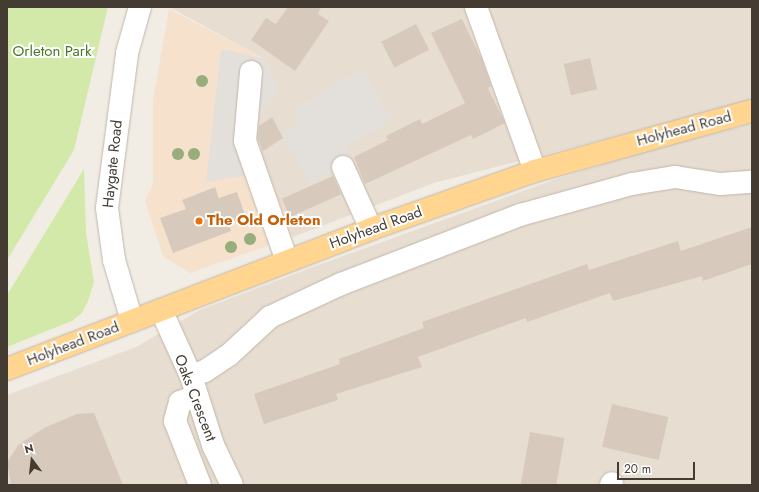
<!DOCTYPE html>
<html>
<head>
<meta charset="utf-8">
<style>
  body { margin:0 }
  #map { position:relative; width:759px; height:492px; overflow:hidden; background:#f2ede4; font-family:Jost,sans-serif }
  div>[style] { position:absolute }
  .residential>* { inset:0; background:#e7ded1 }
  .commercial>* { inset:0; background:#f6e1cd }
  .green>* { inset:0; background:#d2e9aa }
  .parking>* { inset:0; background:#e3e0dc }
  .building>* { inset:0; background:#d7cabc; transform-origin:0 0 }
  .roads { filter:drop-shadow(0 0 1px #c1b6a9) drop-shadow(0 0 1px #c1b6a9) }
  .minor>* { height:22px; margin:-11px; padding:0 11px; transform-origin:11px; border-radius:11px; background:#fff }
  .major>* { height:22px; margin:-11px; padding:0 11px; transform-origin:11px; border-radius:11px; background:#ffd590 }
  .trees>* { width:12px; height:12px; margin:-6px; border-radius:50%; background:#97ad7b }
  .dots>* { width:11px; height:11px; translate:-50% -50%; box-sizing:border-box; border:2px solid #fff; border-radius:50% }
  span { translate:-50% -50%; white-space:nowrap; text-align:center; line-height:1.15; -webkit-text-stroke:4px #fff; paint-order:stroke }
  .park-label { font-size:15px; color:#4c7825 }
  .street-label { font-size:15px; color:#443c33 }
  .food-label { font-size:15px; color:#c56008; font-weight:700 }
  .left { translate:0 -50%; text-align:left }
  .frame { position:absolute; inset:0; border:8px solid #443c33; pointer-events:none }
  .north { position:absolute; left:12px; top:440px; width:40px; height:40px; -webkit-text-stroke:3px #fff; paint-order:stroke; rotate:345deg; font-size:11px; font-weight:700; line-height:16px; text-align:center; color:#443c33 }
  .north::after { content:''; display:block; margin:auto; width:14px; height:18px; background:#443c33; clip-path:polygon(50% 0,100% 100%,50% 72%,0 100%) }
  .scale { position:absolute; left:617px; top:462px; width:78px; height:18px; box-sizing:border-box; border:2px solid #443c33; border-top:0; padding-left:5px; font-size:12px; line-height:14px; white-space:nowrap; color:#443c33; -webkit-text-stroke:3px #fff; paint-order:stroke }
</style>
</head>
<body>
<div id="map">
  <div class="residential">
    <div style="clip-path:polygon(169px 7px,752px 7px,752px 101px,434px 183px,293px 237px,251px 128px,265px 59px)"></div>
    <div style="clip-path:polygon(752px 124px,752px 485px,7px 485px,7px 395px,136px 347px,200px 310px,313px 267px,556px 179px,677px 142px)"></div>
  </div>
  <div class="commercial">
    <div style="clip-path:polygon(169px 9px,265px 59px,278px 87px,251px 128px,293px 237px,190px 273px,163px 256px,145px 201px,153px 184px,153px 100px)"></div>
  </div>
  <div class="green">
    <div style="clip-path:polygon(7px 7px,108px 7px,74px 150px,7px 260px)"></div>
    <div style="clip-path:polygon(84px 169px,86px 233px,94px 282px,88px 301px,82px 313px,72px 321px,7px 347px,7px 295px)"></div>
  </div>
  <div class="parking">
    <div style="clip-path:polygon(221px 49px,265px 59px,278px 87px,251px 128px,268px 172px,206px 182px)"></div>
    <div style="clip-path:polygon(362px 69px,392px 120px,345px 147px,353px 161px,311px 183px,281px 135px,301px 123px,293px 109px)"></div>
  </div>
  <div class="building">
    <div style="clip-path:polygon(288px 7px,321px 7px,318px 14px,329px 21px,295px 71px,251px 40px,266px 18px,276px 24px)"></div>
    <div style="clip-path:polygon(462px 19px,482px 60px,491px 86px,488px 88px,505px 123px,473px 139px,471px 135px,365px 184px,354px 157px,388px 140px,386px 136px,420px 119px,422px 124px,465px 103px,431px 33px)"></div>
    <div style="left:416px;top:24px;width:29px;height:39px;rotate:63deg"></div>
    <div style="left:590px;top:58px;width:32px;height:27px;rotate:77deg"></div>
    <div style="clip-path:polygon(272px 117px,283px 138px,263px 151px,258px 138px,259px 126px)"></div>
    <div style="left:333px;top:176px;width:20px;height:56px;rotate:66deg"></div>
    <div style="clip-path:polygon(215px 187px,219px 198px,237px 192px,246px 218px,229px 224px,231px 231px,173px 253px,160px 218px,186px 209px,182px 200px)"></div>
    <div style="clip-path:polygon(752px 227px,752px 264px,703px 281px,702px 276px,613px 301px,610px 293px,527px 322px,526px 318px,418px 357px,422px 367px,336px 394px,338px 400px,264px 424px,254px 394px,340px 364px,339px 359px,424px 328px,422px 322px,587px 264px,589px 270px,678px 241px,681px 251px)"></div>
    <div style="left:612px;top:404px;width:58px;height:44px;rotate:13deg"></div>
    <div style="clip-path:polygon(94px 413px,123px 485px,11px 485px,7px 462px,19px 444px,46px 427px,77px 414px)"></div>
    <div style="left:530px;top:432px;width:35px;height:54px;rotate:10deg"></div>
  </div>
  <div class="roads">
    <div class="minor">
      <div style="left:476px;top:7px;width:174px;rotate:70.2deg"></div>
      <div style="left:251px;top:72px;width:69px;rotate:95deg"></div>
      <div style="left:245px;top:141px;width:127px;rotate:70.7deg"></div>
      <div style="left:343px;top:167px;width:68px;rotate:65.7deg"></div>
      <div style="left:161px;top:310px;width:72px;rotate:65.6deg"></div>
      <div style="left:191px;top:376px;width:72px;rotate:72.3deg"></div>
      <div style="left:213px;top:445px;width:44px;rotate:64.6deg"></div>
      <div style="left:132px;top:321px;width:64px;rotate:-106.4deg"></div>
      <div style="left:114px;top:260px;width:52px;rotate:-97.7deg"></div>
      <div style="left:107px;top:208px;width:156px;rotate:-82.6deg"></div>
      <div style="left:127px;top:53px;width:48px;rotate:-74.2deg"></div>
      <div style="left:191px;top:376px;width:15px;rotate:-20deg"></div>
      <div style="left:205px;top:371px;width:29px;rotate:-34deg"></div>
      <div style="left:229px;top:355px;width:56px;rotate:-42.8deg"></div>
      <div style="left:270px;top:317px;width:78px;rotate:-24.9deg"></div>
      <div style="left:341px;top:284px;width:192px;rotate:-21.1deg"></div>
      <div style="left:520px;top:215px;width:116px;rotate:-15.5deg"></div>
      <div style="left:632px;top:184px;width:44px;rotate:-9.2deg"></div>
      <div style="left:675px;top:177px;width:46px;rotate:8.8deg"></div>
      <div style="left:720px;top:184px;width:32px;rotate:-4deg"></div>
      <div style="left:196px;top:396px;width:17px;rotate:159deg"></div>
      <div style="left:180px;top:402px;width:20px;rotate:105deg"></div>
      <div style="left:175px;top:421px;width:69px;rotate:68.7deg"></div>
      <div style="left:611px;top:485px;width:2px;rotate:-63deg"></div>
    </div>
    <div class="major">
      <div style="left:7px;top:369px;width:390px;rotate:-21deg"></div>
      <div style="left:371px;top:229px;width:174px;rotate:-19.5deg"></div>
      <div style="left:535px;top:171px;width:225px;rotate:-15.5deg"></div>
    </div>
  </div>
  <div class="trees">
    <div style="left:202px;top:81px"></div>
    <div style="left:178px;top:154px"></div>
    <div style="left:194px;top:154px"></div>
    <div style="left:250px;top:239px"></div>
    <div style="left:231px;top:247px"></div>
  </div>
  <div class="dots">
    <div style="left:199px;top:221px;background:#e8710a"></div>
  </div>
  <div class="park-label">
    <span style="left:52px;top:52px">Orleton Park</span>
  </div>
  <div class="street-label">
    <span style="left:684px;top:129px;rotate:-15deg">Holyhead Road</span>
    <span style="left:113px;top:164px;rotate:-84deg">Haygate Road</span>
    <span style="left:376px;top:228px;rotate:-20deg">Holyhead Road</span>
    <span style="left:73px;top:344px;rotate:-21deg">Holyhead Road</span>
    <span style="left:195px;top:398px;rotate:69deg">Oaks Crescent</span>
  </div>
  <div class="food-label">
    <span class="left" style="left:207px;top:221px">The Old Orleton</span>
  </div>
  <div class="frame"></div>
  <div class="north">N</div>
  <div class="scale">20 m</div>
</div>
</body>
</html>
